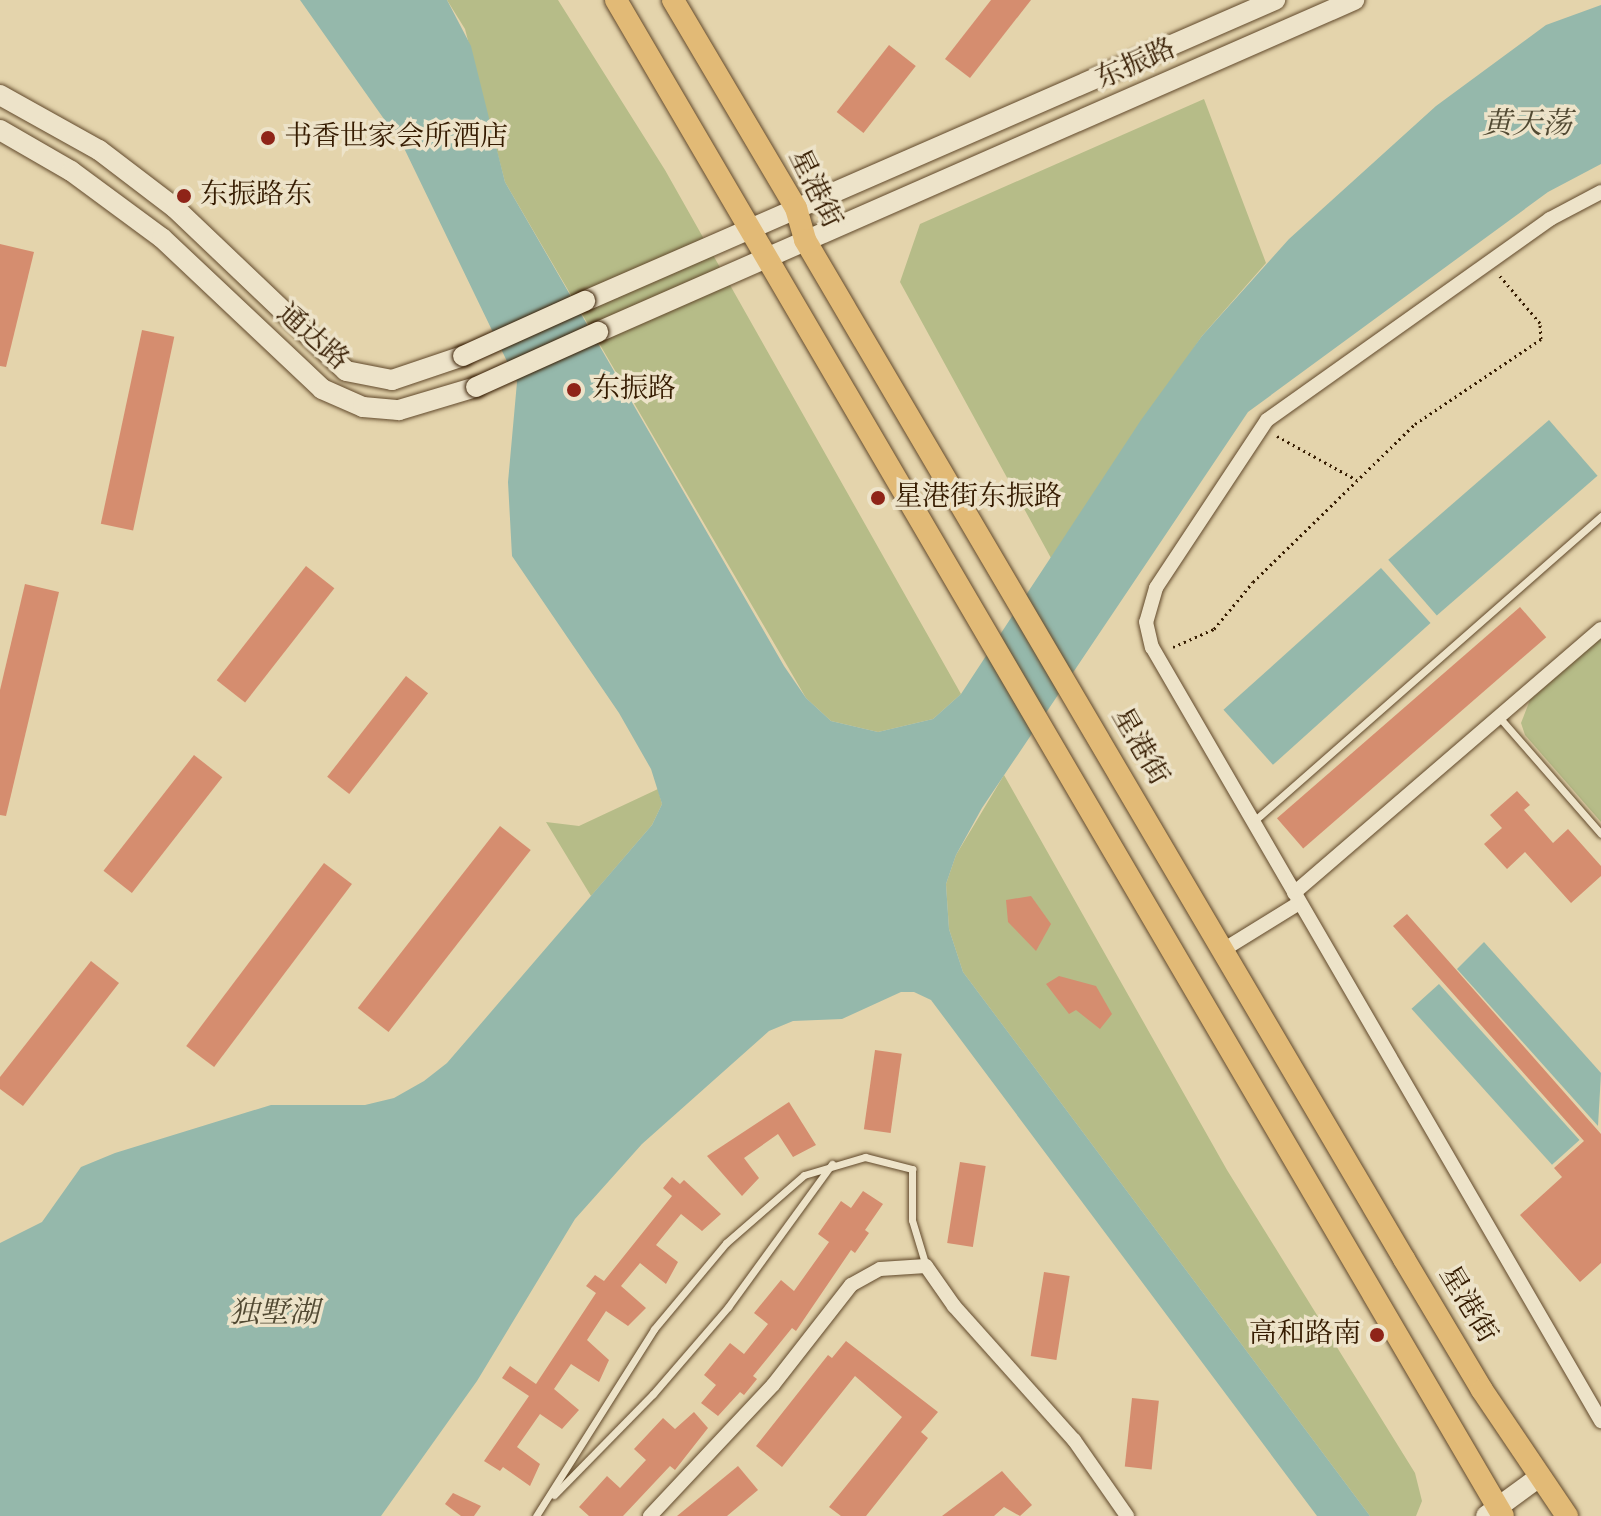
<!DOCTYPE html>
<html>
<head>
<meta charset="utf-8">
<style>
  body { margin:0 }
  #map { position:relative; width:1601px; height:1516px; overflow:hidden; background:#e4d4ac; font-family:"IM FELL English","Noto Serif SC",serif }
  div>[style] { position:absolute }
  .green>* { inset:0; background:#b6bc88 }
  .water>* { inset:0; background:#95b8ab; transform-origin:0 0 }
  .building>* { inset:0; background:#d58d6f; transform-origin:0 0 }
  .path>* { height:3px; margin-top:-1.5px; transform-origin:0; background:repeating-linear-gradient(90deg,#351b00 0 2px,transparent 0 6px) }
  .roads { filter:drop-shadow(0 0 2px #61492b) drop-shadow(0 0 2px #61492b) }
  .service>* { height:7px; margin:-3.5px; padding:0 3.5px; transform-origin:3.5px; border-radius:3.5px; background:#ede3c9 }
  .minor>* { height:14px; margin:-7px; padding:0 7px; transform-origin:7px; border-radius:7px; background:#ede3c9 }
  .secondary>* { height:20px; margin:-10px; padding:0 10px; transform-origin:10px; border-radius:10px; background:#ede3c9 }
  .primary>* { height:22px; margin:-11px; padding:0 11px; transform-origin:11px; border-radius:11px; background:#e2ba76 }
  .bridges { filter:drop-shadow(0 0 2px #351b00) drop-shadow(0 0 2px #351b00) }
  .secondary-bridge>* { height:20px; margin:-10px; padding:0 10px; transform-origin:10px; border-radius:10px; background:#ede3c9 }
  .dots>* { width:22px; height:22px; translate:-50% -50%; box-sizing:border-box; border:4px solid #ede3c9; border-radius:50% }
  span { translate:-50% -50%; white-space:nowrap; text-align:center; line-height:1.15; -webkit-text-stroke:7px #ede3c9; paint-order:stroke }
  .street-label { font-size:28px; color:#351b00 }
  .poi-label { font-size:28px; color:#351b00 }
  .left { translate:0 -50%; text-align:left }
  .right { translate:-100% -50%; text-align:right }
  .water-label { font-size:30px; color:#524a33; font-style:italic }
</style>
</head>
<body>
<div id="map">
  <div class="green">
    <div style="clip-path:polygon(447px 0,558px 0,665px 170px,961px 694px,933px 719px,878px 732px,831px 721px,806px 698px,505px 182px,465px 29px)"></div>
    <div style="clip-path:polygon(1204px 99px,1266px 263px,1202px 336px,1051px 558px,900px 282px,920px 224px)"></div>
    <div style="clip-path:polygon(1601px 638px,1601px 822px,1525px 735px,1521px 723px,1530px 700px)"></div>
    <div style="clip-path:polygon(1004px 775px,1227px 1170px,1415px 1473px,1422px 1501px,1416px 1516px,1370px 1516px,963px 972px,949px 929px,946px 884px,956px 855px)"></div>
    <div style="clip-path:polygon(658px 789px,662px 804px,652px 825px,591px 896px,546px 822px,579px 826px)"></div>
  </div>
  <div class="water">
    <div style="clip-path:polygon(300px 0,447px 0,471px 46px,505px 182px,784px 666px,806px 698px,831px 721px,878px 732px,933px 719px,961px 694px,1141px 420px,1202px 336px,1289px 239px,1436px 106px,1546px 25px,1601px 5px,1601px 164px,1548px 192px,1248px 412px,982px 808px,956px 855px,946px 884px,949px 929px,963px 972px,1370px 1516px,1317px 1516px,931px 1000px,914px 992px,901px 992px,842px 1019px,793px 1021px,769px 1031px,642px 1144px,575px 1219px,477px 1381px,381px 1516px,0 1516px,0 1243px,42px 1222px,81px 1167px,115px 1153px,271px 1105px,365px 1105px,394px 1098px,424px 1081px,447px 1063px,652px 825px,662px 804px,651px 769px,619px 713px,512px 556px,508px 482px,517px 382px,403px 146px)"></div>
    <div style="left:1549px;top:420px;width:74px;height:213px;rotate:49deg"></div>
    <div style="left:1381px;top:568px;width:74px;height:212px;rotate:48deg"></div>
    <div style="clip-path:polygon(1484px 942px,1601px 1073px,1598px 1126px,1457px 969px)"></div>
    <div style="left:1439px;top:984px;width:210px;height:37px;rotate:48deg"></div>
  </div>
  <div class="building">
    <div style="clip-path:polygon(991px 0,1031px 0,970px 78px,945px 59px)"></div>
    <div style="left:889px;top:45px;width:34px;height:85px;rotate:38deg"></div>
    <div style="clip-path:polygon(0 244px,34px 252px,6px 367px,0 366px)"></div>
    <div style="left:142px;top:330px;width:33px;height:198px;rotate:12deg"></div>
    <div style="left:306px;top:566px;width:36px;height:145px;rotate:38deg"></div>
    <div style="clip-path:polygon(25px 584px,59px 592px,6px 816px,0 815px,0 690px)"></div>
    <div style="left:1520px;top:607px;width:40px;height:322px;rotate:49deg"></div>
    <div style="left:406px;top:676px;width:28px;height:128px;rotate:38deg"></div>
    <div style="left:194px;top:755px;width:36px;height:147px;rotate:38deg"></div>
    <div style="clip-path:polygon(1517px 791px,1530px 805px,1524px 810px,1553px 843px,1568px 829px,1601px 866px,1601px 876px,1571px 903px,1525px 852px,1507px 869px,1484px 844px,1502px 828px,1490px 815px)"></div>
    <div style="left:500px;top:826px;width:39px;height:231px;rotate:38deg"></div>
    <div style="left:324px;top:863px;width:35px;height:229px;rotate:37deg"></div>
    <div style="clip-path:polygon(1031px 896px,1051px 924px,1036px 951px,1008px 922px,1006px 900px)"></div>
    <div style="clip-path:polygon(1407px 914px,1601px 1134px,1601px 1263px,1580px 1282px,1520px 1215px,1562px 1177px,1554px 1168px,1584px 1141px,1393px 926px)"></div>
    <div style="clip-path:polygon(91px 961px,119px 983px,23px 1106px,0 1089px,0 1077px)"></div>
    <div style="clip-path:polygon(1059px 976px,1096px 986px,1112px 1014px,1100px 1029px,1076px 1010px,1069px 1014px,1046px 984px)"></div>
    <div style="left:875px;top:1050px;width:27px;height:80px;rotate:8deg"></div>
    <div style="clip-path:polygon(789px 1102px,816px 1145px,793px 1157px,778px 1134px,744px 1158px,759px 1178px,742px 1196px,707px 1156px)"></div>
    <div style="left:960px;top:1162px;width:26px;height:82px;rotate:9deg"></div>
    <div style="clip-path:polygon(672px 1177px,680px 1184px,684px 1180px,721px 1214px,702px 1231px,681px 1214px,656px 1245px,678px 1262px,666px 1284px,640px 1263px,621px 1286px,646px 1308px,628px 1326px,606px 1311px,587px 1340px,609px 1360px,599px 1382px,571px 1364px,554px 1389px,579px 1410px,562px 1429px,540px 1414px,517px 1447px,540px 1464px,530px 1486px,503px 1467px,500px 1471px,484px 1461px,529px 1396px,502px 1378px,510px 1366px,536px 1384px,596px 1293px,586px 1286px,595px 1275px,604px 1281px,672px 1196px,663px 1188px)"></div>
    <div style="clip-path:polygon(863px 1191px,883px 1204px,865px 1230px,869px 1233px,855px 1253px,851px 1250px,796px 1331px,792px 1328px,753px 1376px,757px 1379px,744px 1395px,740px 1392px,718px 1416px,701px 1403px,716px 1385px,704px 1375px,730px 1343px,744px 1354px,768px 1324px,754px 1313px,781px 1280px,794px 1291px,829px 1242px,818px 1234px,841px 1201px,851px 1208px)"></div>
    <div style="left:1044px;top:1272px;width:26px;height:85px;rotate:9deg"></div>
    <div style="clip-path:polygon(846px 1341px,938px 1412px,921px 1432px,928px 1438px,866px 1516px,841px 1516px,829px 1507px,902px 1417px,855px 1376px,782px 1467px,756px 1446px,828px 1355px,832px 1358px)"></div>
    <div style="left:1132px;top:1398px;width:27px;height:69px;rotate:6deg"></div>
    <div style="clip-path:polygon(694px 1412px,708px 1428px,675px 1470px,670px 1466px,623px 1516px,589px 1516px,579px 1507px,607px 1476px,620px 1488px,646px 1460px,634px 1449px,663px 1418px,675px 1429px)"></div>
    <div style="clip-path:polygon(738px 1466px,758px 1490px,727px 1516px,677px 1516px)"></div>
    <div style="clip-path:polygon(1002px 1471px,1032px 1505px,1020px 1516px,1004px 1507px,994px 1516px,942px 1516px)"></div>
    <div style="clip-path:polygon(453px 1493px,481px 1506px,474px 1516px,461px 1516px,445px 1504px)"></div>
  </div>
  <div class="path">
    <div style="left:1277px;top:436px;width:91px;rotate:28.8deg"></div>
    <div style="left:1173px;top:647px;width:45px;rotate:-23.7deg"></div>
    <div style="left:1214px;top:629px;width:61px;rotate:-50.3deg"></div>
    <div style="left:1253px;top:582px;width:226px;rotate:-44.3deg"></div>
    <div style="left:1415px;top:424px;width:152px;rotate:-34deg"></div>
    <div style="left:1541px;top:339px;width:16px;rotate:-94deg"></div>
    <div style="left:1540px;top:323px;width:62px;rotate:-130.4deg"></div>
  </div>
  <div class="roads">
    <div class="service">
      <div style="left:1499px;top:717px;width:155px;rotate:48.9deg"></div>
      <div style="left:1254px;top:821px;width:462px;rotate:-41.3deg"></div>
      <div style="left:554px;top:1495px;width:141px;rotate:-45.6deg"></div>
      <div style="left:653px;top:1394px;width:115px;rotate:-49.2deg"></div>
      <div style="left:728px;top:1307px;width:177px;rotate:-54deg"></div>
      <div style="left:536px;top:1516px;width:221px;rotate:-57.7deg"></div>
      <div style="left:654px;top:1329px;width:112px;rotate:-50.1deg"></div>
      <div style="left:726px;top:1243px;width:103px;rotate:-41.1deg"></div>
      <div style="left:804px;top:1175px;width:64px;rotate:-16.4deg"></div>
      <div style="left:865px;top:1157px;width:49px;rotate:14.3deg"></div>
      <div style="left:912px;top:1169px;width:51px;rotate:90deg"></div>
      <div style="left:912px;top:1220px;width:48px;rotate:73.1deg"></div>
    </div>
    <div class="minor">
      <div style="left:1601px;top:192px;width:58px;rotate:152.1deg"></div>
      <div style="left:1550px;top:219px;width:347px;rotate:144.6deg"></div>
      <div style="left:1267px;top:420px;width:201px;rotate:123.5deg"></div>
      <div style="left:1156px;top:588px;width:35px;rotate:106deg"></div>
      <div style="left:1146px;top:622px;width:26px;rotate:77deg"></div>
      <div style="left:1152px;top:647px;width:895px;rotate:59.88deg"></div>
      <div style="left:1294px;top:893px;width:405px;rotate:-40.7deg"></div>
      <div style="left:1223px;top:950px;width:89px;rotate:-31.7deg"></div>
      <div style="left:650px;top:1516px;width:180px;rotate:-46.8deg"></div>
      <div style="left:773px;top:1385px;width:127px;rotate:-52deg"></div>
      <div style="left:851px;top:1285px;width:33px;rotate:-29deg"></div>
      <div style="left:880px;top:1269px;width:46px;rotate:-3.7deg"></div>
      <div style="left:926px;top:1266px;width:49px;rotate:55deg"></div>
      <div style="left:954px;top:1306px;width:180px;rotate:48.2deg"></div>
      <div style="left:1074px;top:1440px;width:93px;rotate:55.1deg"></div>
    </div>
    <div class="secondary">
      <div style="left:0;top:95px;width:113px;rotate:29.1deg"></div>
      <div style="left:99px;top:150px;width:96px;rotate:37.3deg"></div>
      <div style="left:175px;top:208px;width:236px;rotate:43.6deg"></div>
      <div style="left:346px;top:371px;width:47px;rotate:11.1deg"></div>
      <div style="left:392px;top:380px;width:75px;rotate:-18.7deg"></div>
      <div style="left:0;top:130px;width:82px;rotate:30deg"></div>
      <div style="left:71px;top:171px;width:113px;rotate:36.4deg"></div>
      <div style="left:162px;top:238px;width:220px;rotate:43.3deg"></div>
      <div style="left:322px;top:389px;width:45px;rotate:23.7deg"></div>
      <div style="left:363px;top:407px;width:36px;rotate:5deg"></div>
      <div style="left:399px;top:410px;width:80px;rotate:-16.6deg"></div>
      <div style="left:585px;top:301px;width:753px;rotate:-23.57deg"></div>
      <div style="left:598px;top:332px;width:826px;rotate:-23.71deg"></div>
      <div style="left:1486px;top:1516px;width:64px;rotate:-36.2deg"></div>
    </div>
    <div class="primary">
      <div style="left:616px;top:0;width:1756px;rotate:59.67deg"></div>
      <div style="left:673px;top:0;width:242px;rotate:59.4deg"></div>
      <div style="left:796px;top:208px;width:33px;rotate:74deg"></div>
      <div style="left:805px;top:240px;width:1182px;rotate:59.55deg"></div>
      <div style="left:1404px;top:1259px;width:152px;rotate:59.2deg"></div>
      <div style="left:1482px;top:1390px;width:152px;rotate:56deg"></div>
    </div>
  </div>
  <div class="bridges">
    <div class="secondary-bridge">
      <div style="left:463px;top:356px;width:134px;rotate:-24.3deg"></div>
      <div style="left:476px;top:387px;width:134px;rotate:-24.3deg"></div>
    </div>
  </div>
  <div class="dots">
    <div style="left:268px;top:138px;background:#8f2418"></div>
    <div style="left:184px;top:196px;background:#8f2418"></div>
    <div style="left:574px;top:390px;background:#8f2418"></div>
    <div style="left:878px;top:498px;background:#8f2418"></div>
    <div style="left:1377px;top:1335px;background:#8f2418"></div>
  </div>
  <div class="street-label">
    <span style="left:1136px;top:65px;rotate:-24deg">东振路</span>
    <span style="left:814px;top:189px;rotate:64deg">星港街</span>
    <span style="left:312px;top:338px;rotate:41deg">通达路</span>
    <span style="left:1139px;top:747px;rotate:60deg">星港街</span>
    <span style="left:1467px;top:1305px;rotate:59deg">星港街</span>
  </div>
  <div class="poi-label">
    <span class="left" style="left:284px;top:138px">书香世家会所酒店</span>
    <span class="left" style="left:200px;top:196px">东振路东</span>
    <span class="left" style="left:592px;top:390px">东振路</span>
    <span class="left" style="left:894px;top:498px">星港街东振路</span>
    <span class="right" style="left:1361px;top:1335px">高和路南</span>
  </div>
  <div class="water-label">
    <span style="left:1527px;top:125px">黄天荡</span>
    <span style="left:274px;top:1314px">独墅湖</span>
  </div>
</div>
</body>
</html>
